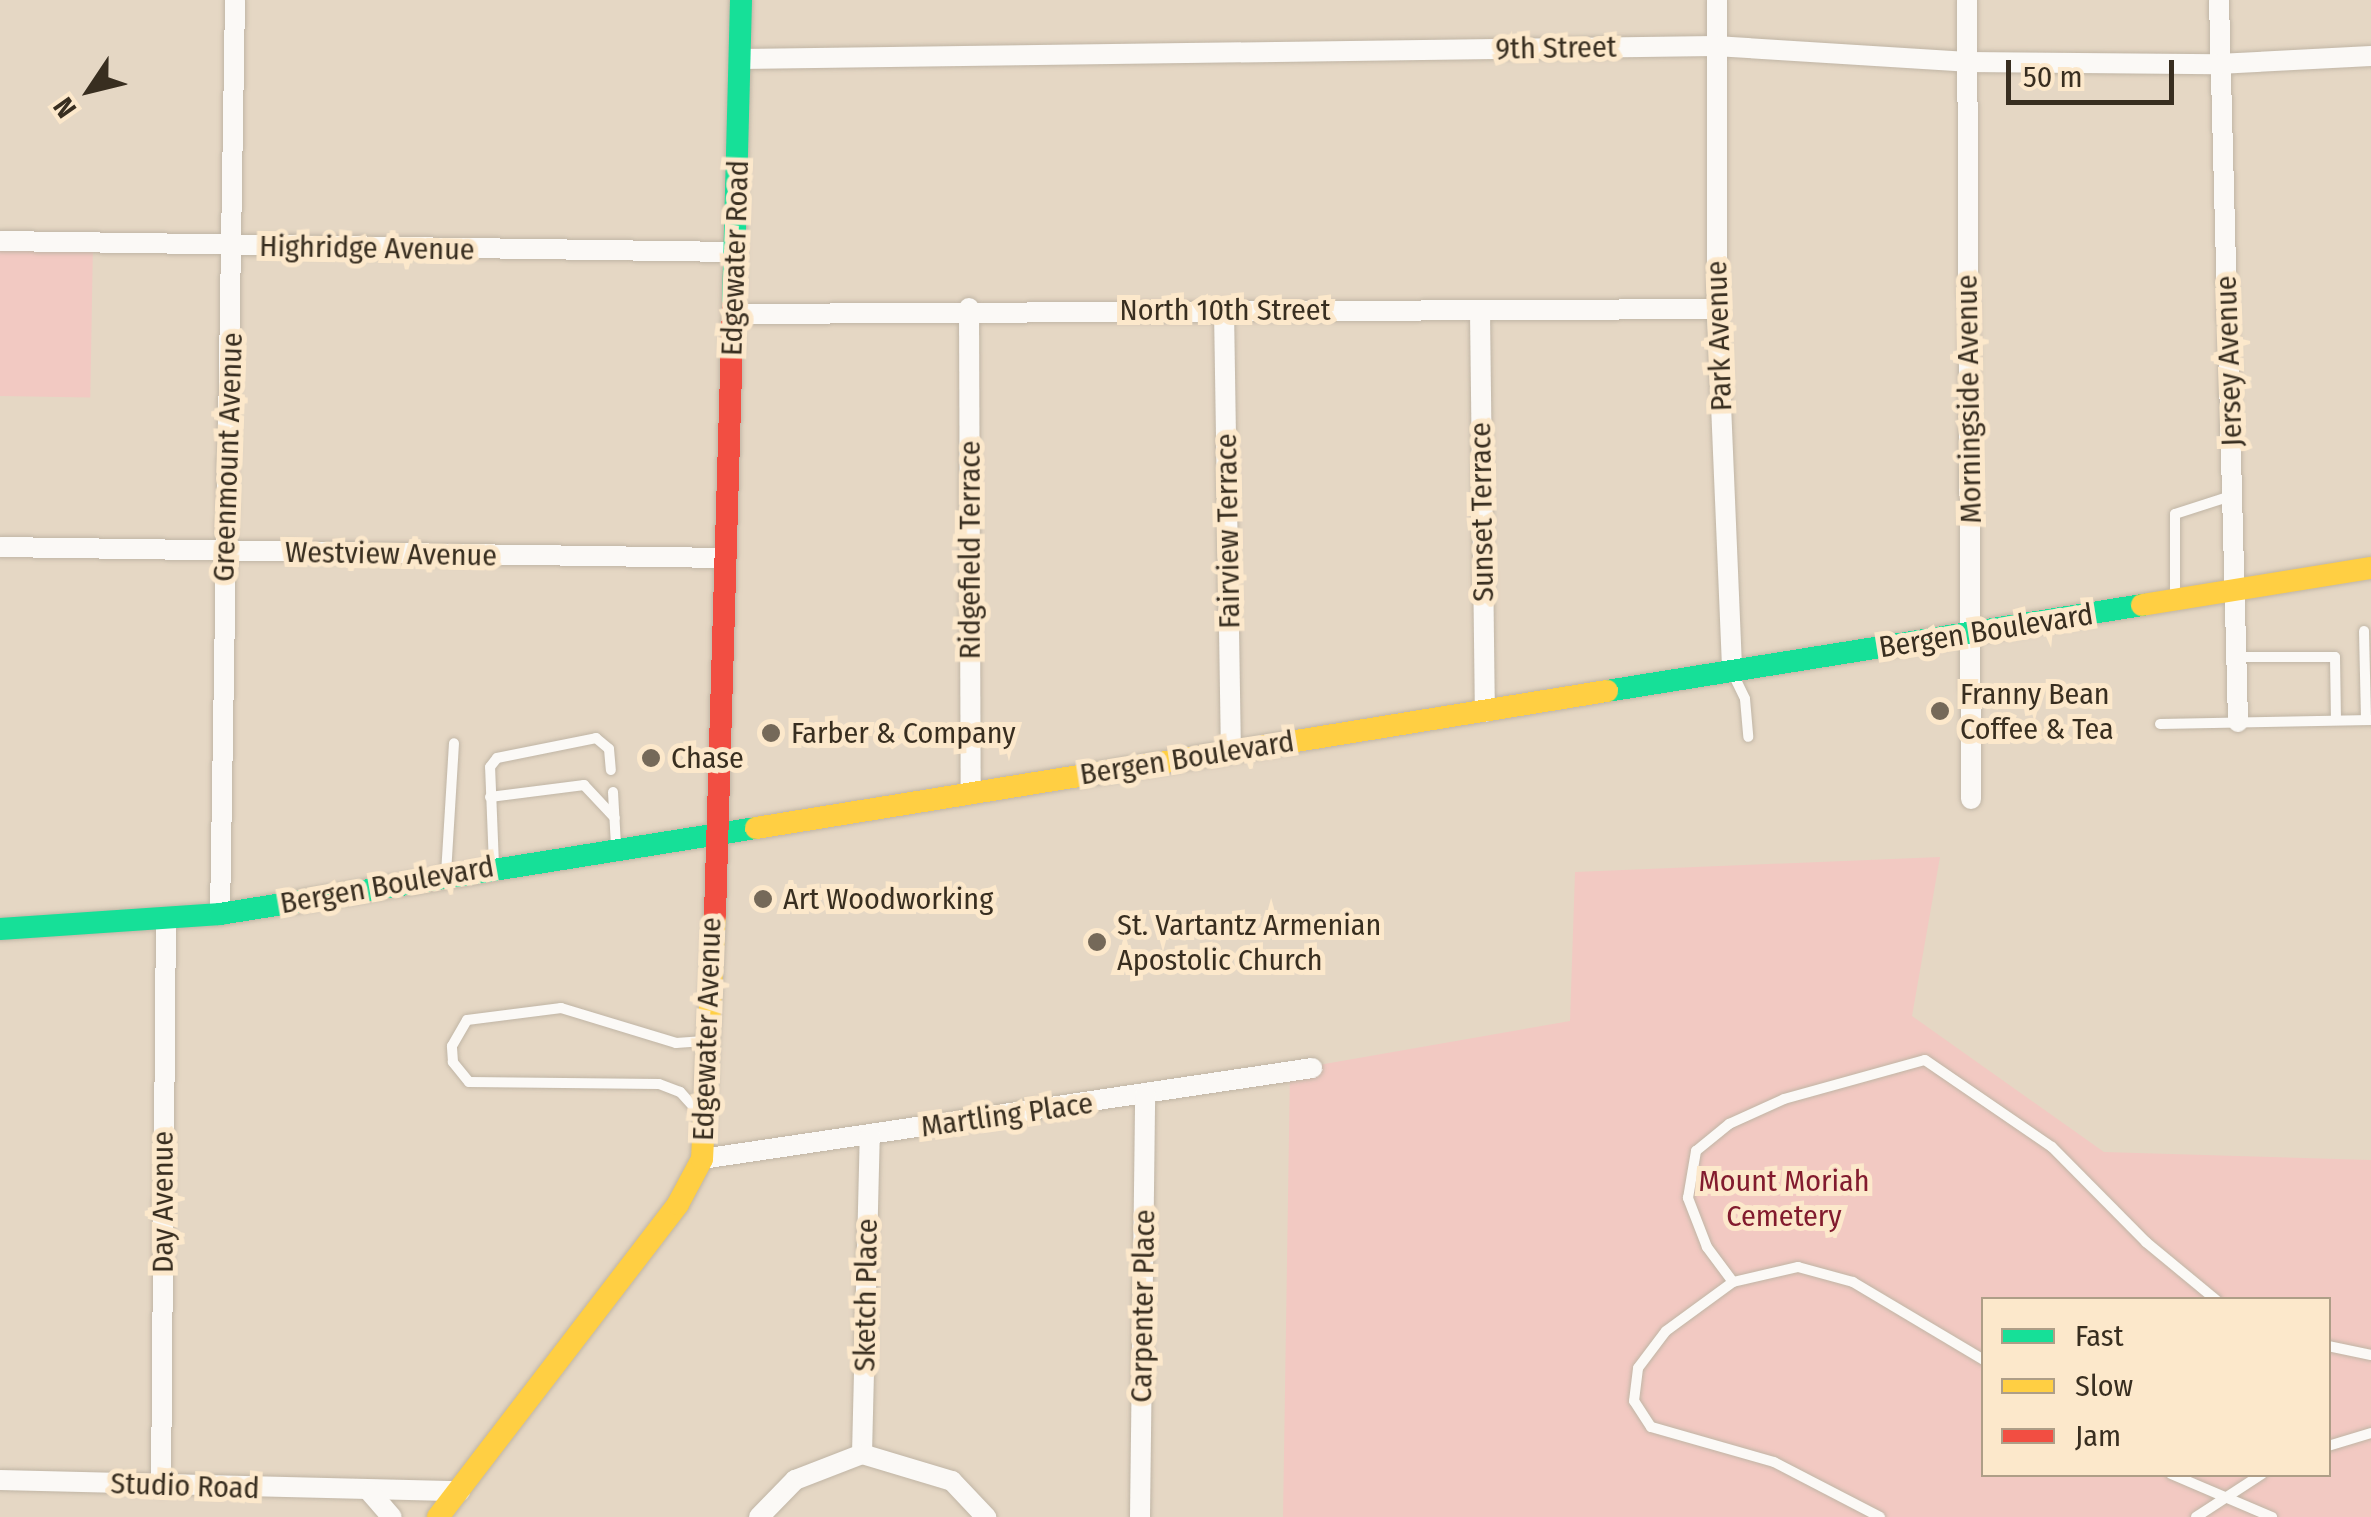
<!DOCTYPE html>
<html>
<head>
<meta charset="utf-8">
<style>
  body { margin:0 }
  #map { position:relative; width:2371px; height:1517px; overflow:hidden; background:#e5d7c4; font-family:"Fira Sans Condensed",sans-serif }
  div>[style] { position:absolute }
  .green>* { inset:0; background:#f2c9c2; transform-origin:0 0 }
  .roads { filter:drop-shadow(0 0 2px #c0b5a5) drop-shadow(0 0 2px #c0b5a5) }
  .lane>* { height:10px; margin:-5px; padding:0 5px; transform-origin:5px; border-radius:5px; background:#fbf9f6 }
  .street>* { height:20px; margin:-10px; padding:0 10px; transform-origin:10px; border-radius:10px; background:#fbf9f6 }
  .fast>* { height:22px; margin:-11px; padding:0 11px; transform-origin:11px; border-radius:11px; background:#16e098 }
  .slow>* { height:22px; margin:-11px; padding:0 11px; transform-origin:11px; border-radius:11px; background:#ffcf43 }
  .jam>* { height:22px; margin:-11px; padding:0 11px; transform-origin:11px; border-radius:11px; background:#f24e42 }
  .dots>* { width:28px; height:28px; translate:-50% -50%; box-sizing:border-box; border:5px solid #fce8cb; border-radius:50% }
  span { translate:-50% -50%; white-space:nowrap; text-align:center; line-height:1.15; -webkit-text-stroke:10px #fce8cb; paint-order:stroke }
  .street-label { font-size:30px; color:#382e20 }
  .poi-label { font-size:30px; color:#382e20 }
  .left { translate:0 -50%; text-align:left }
  .park-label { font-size:30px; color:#821b2e }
  .legend { position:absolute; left:1981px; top:1297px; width:350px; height:180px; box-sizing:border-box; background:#fce8cb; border:2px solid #ae9e87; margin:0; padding:12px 18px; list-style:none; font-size:30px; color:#382e20 }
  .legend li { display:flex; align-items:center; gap:20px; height:50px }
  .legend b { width:50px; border:2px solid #ae9e87 }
  .north { position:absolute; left:40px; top:40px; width:100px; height:100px; -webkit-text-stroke:8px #fce8cb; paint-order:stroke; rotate:235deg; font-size:28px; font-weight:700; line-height:40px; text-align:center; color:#382e20 }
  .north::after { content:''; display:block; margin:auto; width:35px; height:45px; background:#382e20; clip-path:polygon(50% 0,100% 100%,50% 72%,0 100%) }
  .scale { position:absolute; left:2006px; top:60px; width:168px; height:45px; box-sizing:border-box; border:5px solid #382e20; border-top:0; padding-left:12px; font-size:30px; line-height:35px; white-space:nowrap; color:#382e20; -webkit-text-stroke:8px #fce8cb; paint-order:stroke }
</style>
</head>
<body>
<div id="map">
  <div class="green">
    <div style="left:0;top:241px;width:93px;height:155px;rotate:1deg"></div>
    <div style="clip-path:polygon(evenodd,1940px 857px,1912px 1016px,2104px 1152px,2371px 1160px,2371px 1517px,1283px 1517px,1290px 1070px,1570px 1021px,1575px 872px,1940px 857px,1984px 1300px,2328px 1300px,2328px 1474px,1984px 1474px,1984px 1300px)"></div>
  </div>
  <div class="roads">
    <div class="lane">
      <div style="left:2175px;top:594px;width:80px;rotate:-90deg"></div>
      <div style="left:2175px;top:514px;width:62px;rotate:-17.9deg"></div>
      <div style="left:2364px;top:631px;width:89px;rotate:88.7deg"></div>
      <div style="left:2238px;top:657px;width:97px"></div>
      <div style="left:2335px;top:657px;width:63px;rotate:89.1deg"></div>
      <div style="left:1734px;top:676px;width:25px;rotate:64deg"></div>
      <div style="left:1745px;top:699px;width:38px;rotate:85deg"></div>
      <div style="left:2160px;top:724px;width:211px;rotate:-1.1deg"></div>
      <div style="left:613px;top:792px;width:53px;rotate:86.8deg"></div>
      <div style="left:490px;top:797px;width:95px;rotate:-7.3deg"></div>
      <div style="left:584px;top:785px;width:45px;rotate:46.8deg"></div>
      <div style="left:494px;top:865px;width:98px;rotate:-92.3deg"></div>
      <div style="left:490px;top:767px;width:11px;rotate:-52deg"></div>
      <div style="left:497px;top:758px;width:101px;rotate:-11.4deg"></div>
      <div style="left:596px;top:738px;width:17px;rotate:40deg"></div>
      <div style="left:609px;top:749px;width:21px;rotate:85deg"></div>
      <div style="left:446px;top:874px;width:131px;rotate:-86.5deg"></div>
      <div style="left:700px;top:1114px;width:30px;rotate:-132deg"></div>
      <div style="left:680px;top:1092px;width:22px;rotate:-159deg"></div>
      <div style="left:659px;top:1084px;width:190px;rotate:-179.4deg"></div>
      <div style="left:469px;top:1082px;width:26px;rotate:-129deg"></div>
      <div style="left:453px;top:1062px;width:16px;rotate:-94deg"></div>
      <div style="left:452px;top:1046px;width:30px;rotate:-60deg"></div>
      <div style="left:467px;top:1020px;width:95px;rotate:-7.3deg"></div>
      <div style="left:561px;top:1008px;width:120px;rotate:16.9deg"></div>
      <div style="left:676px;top:1043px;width:32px;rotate:-4deg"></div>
      <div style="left:1733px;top:1282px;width:44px;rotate:-126.6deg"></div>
      <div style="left:1707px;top:1247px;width:53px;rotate:-111.2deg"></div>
      <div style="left:1688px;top:1198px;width:48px;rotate:-80.3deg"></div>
      <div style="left:1696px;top:1151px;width:43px;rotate:-39.3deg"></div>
      <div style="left:1729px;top:1124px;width:60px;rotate:-24.4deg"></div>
      <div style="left:1784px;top:1099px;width:146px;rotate:-15.5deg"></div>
      <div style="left:1925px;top:1060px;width:154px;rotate:34.4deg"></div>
      <div style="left:2052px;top:1147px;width:134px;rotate:45.3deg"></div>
      <div style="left:2146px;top:1242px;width:91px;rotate:39.6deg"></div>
      <div style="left:2328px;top:1346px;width:44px;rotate:11.8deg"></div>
      <div style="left:2328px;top:1446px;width:45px;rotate:-16.8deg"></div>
      <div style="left:2171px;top:1474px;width:110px;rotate:23.1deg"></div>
      <div style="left:1880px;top:1517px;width:119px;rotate:-152.6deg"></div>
      <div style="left:1774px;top:1462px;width:128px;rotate:-164.1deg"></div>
      <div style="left:1651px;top:1427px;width:31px;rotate:-123deg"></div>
      <div style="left:1634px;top:1401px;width:33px;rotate:-83deg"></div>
      <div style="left:1638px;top:1368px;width:46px;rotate:-52.9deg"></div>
      <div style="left:1666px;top:1331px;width:83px;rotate:-36.2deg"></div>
      <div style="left:1733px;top:1282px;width:67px;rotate:-13deg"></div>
      <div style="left:1798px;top:1267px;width:57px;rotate:15.3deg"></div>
      <div style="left:1853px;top:1282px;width:152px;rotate:30.8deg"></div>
      <div style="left:2196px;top:1517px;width:79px;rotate:-33.1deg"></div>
    </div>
    <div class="street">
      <div style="left:1717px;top:0;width:309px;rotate:90deg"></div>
      <div style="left:1717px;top:309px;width:363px;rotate:87.6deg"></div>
      <div style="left:1967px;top:0;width:799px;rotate:89.71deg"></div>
      <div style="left:2219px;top:0;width:722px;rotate:88.49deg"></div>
      <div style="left:741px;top:59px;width:974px;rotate:-0.76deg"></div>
      <div style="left:1715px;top:46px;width:253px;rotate:3.6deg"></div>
      <div style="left:1967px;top:62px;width:251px;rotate:0.5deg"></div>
      <div style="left:2218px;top:64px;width:153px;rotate:-3deg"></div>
      <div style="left:0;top:241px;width:735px;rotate:0.86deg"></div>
      <div style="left:969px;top:308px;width:484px;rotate:89.8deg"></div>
      <div style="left:1224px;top:310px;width:441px;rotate:89.1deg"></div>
      <div style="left:1480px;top:312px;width:400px;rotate:89.3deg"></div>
      <div style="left:732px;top:314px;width:985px;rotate:-0.29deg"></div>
      <div style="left:0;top:547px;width:723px;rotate:0.87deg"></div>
      <div style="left:220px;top:914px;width:914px;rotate:-89.06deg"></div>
      <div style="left:702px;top:1159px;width:617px;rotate:-8.48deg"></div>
      <div style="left:862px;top:1454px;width:318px;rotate:-88.6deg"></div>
      <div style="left:0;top:1480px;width:460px;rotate:1.4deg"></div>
      <div style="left:161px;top:1486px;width:569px;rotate:-89.5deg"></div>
      <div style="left:370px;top:1492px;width:33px;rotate:49deg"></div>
      <div style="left:759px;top:1517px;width:52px;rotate:-45.8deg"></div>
      <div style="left:795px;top:1480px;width:72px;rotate:-21.2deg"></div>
      <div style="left:862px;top:1454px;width:94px;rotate:16.7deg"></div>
      <div style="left:952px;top:1481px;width:50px;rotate:46.6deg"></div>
      <div style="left:1140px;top:1517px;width:422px;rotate:-89.3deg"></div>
    </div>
    <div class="fast">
      <div style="left:733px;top:306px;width:306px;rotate:-88.5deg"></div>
      <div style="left:1607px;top:691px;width:542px;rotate:-9.13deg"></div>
      <div style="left:0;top:929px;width:221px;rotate:-3.9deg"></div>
      <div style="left:220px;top:914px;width:543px;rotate:-9.12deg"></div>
    </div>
    <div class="slow">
      <div style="left:2142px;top:605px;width:232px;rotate:-9.2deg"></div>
      <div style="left:756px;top:828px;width:862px;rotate:-9.15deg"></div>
      <div style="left:438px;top:1517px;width:394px;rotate:-52.5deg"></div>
      <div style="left:678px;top:1204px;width:51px;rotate:-61.9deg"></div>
      <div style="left:702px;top:1159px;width:244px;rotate:-87deg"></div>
    </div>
    <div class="jam">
      <div style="left:715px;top:915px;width:609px;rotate:-88.31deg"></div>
    </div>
  </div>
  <div class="dots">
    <div style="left:1940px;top:711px;background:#756959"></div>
    <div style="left:771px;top:733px;background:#756959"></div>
    <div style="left:651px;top:758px;background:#756959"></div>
    <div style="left:763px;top:899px;background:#756959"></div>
    <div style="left:1097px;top:942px;background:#756959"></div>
  </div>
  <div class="street-label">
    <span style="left:1556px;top:48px;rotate:-1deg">9th Street</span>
    <span style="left:367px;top:248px;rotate:1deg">Highridge Avenue</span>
    <span style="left:735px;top:258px;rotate:-88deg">Edgewater Road</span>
    <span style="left:1225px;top:310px">North 10th Street</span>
    <span style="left:1719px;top:336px;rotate:-92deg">Park Avenue</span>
    <span style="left:2229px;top:361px;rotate:-92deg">Jersey Avenue</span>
    <span style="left:1969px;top:399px;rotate:-91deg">Morningside Avenue</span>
    <span style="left:228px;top:457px;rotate:-88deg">Greenmount Avenue</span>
    <span style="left:1482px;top:512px;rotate:-91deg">Sunset Terrace</span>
    <span style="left:1228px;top:531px;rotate:-91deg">Fairview Terrace</span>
    <span style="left:970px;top:550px;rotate:-90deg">Ridgefield Terrace</span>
    <span style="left:391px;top:554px;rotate:1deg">Westview Avenue</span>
    <span style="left:1986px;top:631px;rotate:-9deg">Bergen Boulevard</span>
    <span style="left:1187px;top:758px;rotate:-9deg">Bergen Boulevard</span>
    <span style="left:387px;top:885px;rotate:-10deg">Bergen Boulevard</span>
    <span style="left:707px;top:1029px;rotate:-88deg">Edgewater Avenue</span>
    <span style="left:1007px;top:1115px;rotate:-8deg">Martling Place</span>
    <span style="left:163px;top:1202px;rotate:-90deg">Day Avenue</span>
    <span style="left:866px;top:1295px;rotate:-89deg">Sketch Place</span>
    <span style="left:1143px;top:1306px;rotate:-89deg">Carpenter Place</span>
    <span style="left:185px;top:1486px;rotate:2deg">Studio Road</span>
  </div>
  <div class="poi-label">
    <span class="left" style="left:1960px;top:711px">Franny Bean<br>Coffee &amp; Tea</span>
    <span class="left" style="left:791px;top:733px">Farber &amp; Company</span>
    <span class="left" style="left:671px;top:758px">Chase</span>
    <span class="left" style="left:783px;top:899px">Art Woodworking</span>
    <span class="left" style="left:1117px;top:942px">St. Vartantz Armenian<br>Apostolic Church</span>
  </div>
  <div class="park-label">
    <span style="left:1784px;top:1198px">Mount Moriah<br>Cemetery</span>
  </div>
  <ul class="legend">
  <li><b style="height:12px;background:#16e098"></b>Fast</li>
  <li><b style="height:12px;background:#ffcf43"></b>Slow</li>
  <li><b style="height:12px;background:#f24e42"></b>Jam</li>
  </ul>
  <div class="north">N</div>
  <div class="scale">50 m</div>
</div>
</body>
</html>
